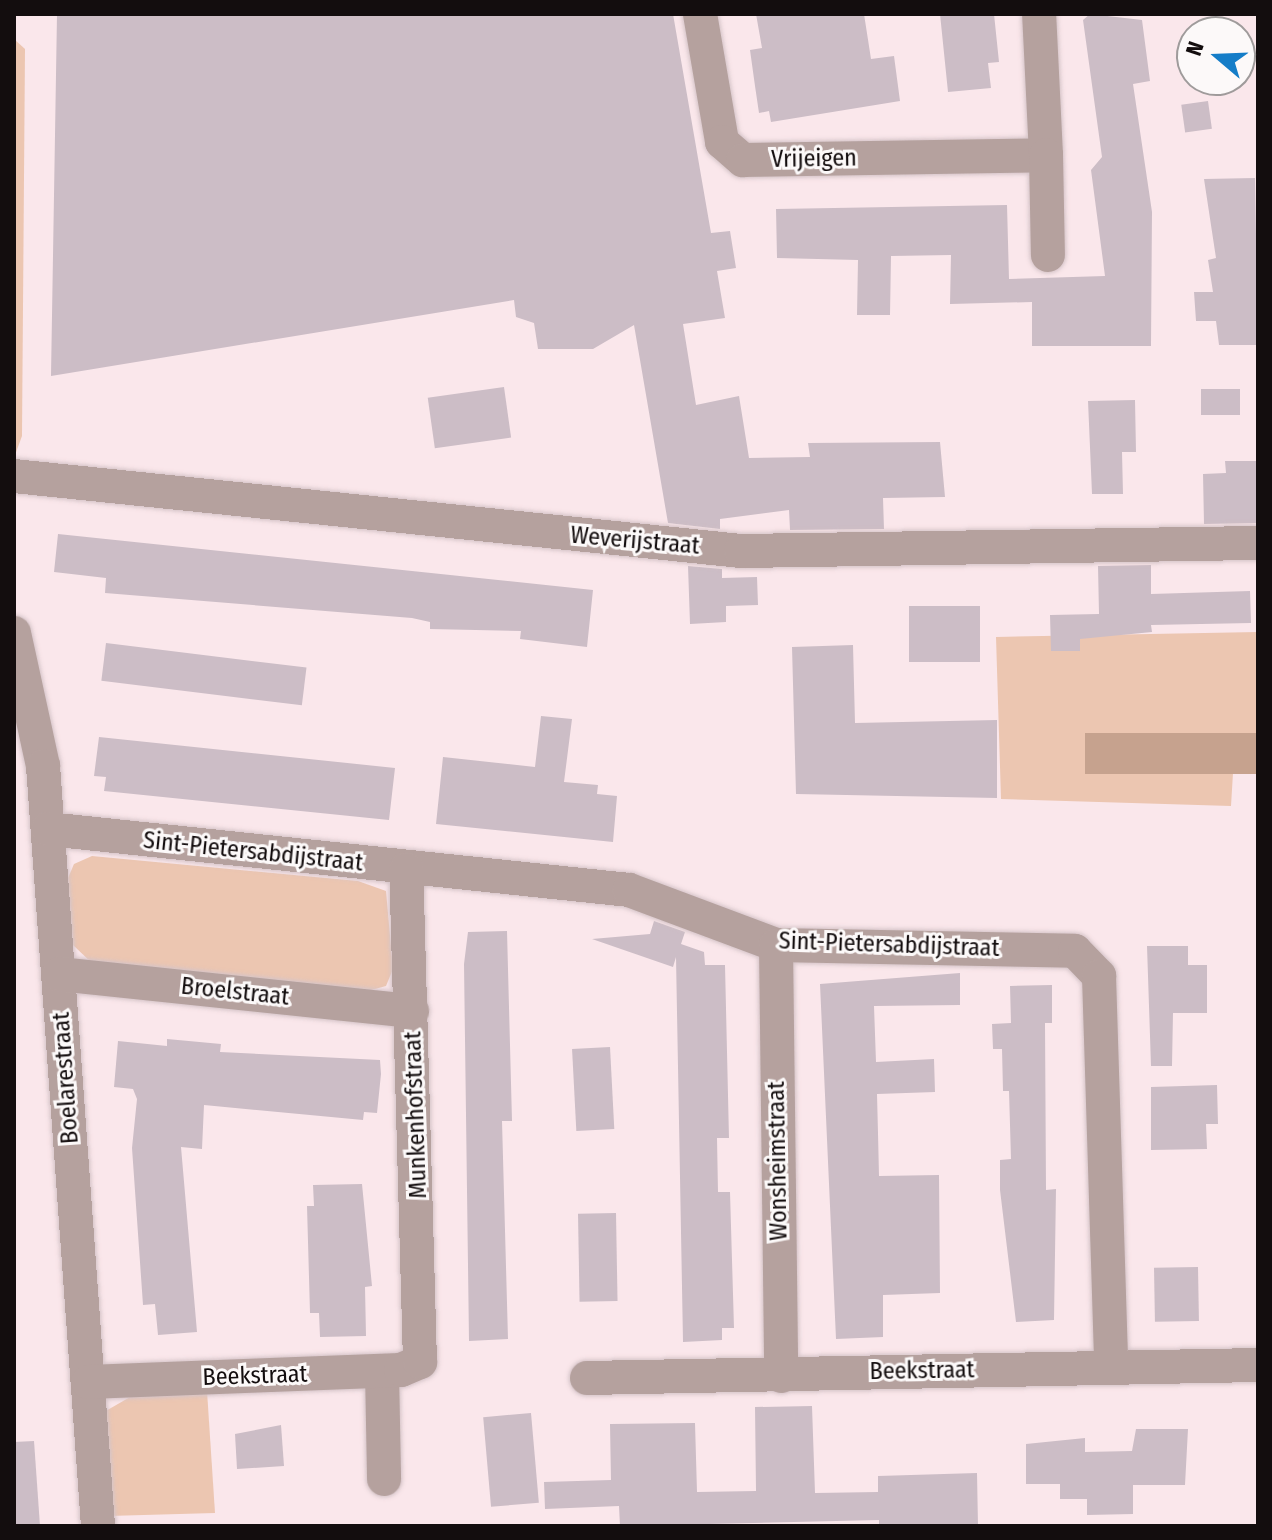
<!DOCTYPE html>
<html>
<head>
<meta charset="utf-8">
<style>
  body { margin:0 }
  #map { position:relative; width:1272px; height:1540px; overflow:hidden; background:#fae7eb; font-family:"Fira Sans Condensed",sans-serif }
  div>[style] { position:absolute }
  .green>* { inset:0; background:#ecc6b1 }
  .forest>* { inset:0; background:#c6a28e; transform-origin:0 0 }
  .building>* { inset:0; background:#ccbdc6; transform-origin:0 0 }
  .roads { filter:drop-shadow(0 0 2px #d5c4c8) drop-shadow(0 0 2px #d5c4c8) }
  .minor>* { height:34px; margin:-17px; padding:0 17px; transform-origin:17px; border-radius:17px; background:#b5a19e }
  span { translate:-50% -50%; white-space:nowrap; text-align:center; line-height:1.15; -webkit-text-stroke:6px #fcf9f9; paint-order:stroke }
  .street-label { font-size:24px; color:#130d0e }
  .frame { position:absolute; inset:0; border:16px solid #130d0e; pointer-events:none }
  .north { position:absolute; left:1176px; top:16px; width:80px; height:80px; box-sizing:border-box; background:#fcf9f9; border:2px solid #9f9b9b; border-radius:50%; rotate:289deg; font-size:22px; font-weight:700; line-height:32px; text-align:center; color:#130d0e }
  .north::after { content:''; display:block; margin:auto; width:28px; height:36px; background:#157dc8; clip-path:polygon(50% 0,100% 100%,50% 72%,0 100%) }
</style>
</head>
<body>
<div id="map">
  <div class="green">
    <div style="clip-path:polygon(14px 39px,25px 49px,22px 436px,15px 455px)"></div>
    <div style="clip-path:polygon(1258px 632px,1258px 733px,1085px 735px,1086px 774px,1233px 773px,1231px 806px,1001px 799px,996px 637px)"></div>
    <div style="clip-path:polygon(92px 856px,358px 881px,386px 891px,393px 969px,386px 986px,364px 992px,95px 966px,73px 945px,68px 878px,74px 864px)"></div>
    <div style="clip-path:polygon(207px 1391px,215px 1513px,108px 1516px,104px 1412px,137px 1393px)"></div>
  </div>
  <div class="forest">
    <div style="left:1258px;top:733px;width:41px;height:173px;rotate:90deg"></div>
  </div>
  <div class="building">
    <div style="clip-path:polygon(57px 14px,673px 14px,711px 233px,730px 231px,736px 268px,717px 271px,725px 318px,683px 324px,696px 405px,739px 396px,749px 458px,810px 457px,808px 443px,940px 442px,945px 497px,883px 498px,884px 529px,790px 530px,789px 510px,720px 519px,720px 529px,668px 523px,634px 325px,593px 349px,538px 349px,534px 323px,516px 317px,514px 300px,51px 376px)"></div>
    <div style="clip-path:polygon(756px 14px,864px 14px,871px 59px,894px 56px,900px 101px,771px 122px,769px 111px,759px 113px,755px 86px,750px 50px,762px 48px)"></div>
    <div style="clip-path:polygon(940px 14px,994px 14px,999px 62px,988px 63px,991px 88px,948px 92px)"></div>
    <div style="clip-path:polygon(1090px 14px,1142px 20px,1150px 81px,1133px 84px,1152px 212px,1151px 346px,1032px 346px,1032px 302px,950px 304px,951px 255px,891px 256px,890px 315px,857px 315px,858px 260px,777px 258px,776px 209px,1007px 205px,1009px 279px,1105px 276px,1091px 170px,1102px 157px,1083px 20px)"></div>
    <div style="left:1208px;top:101px;width:28px;height:27px;rotate:82deg"></div>
    <div style="clip-path:polygon(1255px 178px,1258px 345px,1219px 345px,1216px 321px,1196px 321px,1194px 292px,1213px 292px,1208px 260px,1216px 258px,1204px 179px)"></div>
    <div style="left:504px;top:387px;width:51px;height:77px;rotate:82deg"></div>
    <div style="left:1240px;top:389px;width:26px;height:39px;rotate:90deg"></div>
    <div style="clip-path:polygon(1135px 400px,1136px 452px,1122px 452px,1123px 494px,1092px 494px,1088px 401px)"></div>
    <div style="clip-path:polygon(1225px 461px,1258px 461px,1258px 523px,1204px 524px,1203px 474px,1226px 473px)"></div>
    <div style="clip-path:polygon(58px 534px,593px 590px,587px 647px,520px 639px,521px 631px,430px 629px,430px 622px,412px 618px,105px 593px,106px 578px,54px 572px)"></div>
    <div style="clip-path:polygon(1151px 565px,1151px 594px,1250px 591px,1251px 623px,1151px 625px,1152px 632px,1080px 639px,1080px 651px,1051px 651px,1050px 615px,1099px 614px,1098px 566px)"></div>
    <div style="clip-path:polygon(688px 566px,722px 569px,722px 578px,757px 577px,758px 605px,726px 606px,726px 622px,690px 624px)"></div>
    <div style="left:980px;top:606px;width:56px;height:71px;rotate:90deg"></div>
    <div style="left:106px;top:643px;width:202px;height:38px;rotate:7deg"></div>
    <div style="clip-path:polygon(853px 645px,855px 723px,997px 720px,997px 798px,796px 794px,792px 647px)"></div>
    <div style="clip-path:polygon(541px 716px,572px 719px,564px 782px,598px 785px,597px 794px,617px 796px,613px 842px,436px 824px,443px 757px,535px 767px)"></div>
    <div style="clip-path:polygon(99px 737px,395px 768px,389px 820px,104px 791px,106px 777px,94px 776px)"></div>
    <div style="clip-path:polygon(654px 921px,685px 932px,681px 944px,704px 952px,705px 965px,725px 965px,729px 1138px,717px 1138px,718px 1192px,730px 1192px,734px 1328px,722px 1328px,722px 1340px,683px 1342px,676px 957px,673px 967px,592px 939px,650px 934px)"></div>
    <div style="clip-path:polygon(507px 931px,512px 1121px,502px 1121px,508px 1339px,469px 1341px,464px 964px,468px 932px)"></div>
    <div style="clip-path:polygon(1147px 946px,1188px 946px,1188px 965px,1207px 965px,1207px 1013px,1173px 1013px,1172px 1066px,1151px 1066px)"></div>
    <div style="clip-path:polygon(960px 973px,960px 1005px,874px 1006px,876px 1062px,934px 1059px,935px 1092px,877px 1094px,878px 1133px,879px 1176px,939px 1175px,940px 1293px,883px 1295px,883px 1337px,836px 1339px,820px 984px)"></div>
    <div style="clip-path:polygon(1052px 985px,1052px 1023px,1045px 1023px,1046px 1190px,1056px 1189px,1054px 1320px,1016px 1322px,1000px 1190px,1000px 1160px,1011px 1159px,1009px 1091px,1003px 1091px,1002px 1049px,993px 1049px,992px 1024px,1011px 1023px,1010px 986px)"></div>
    <div style="clip-path:polygon(167px 1039px,221px 1044px,220px 1052px,380px 1060px,381px 1074px,377px 1113px,364px 1112px,363px 1120px,204px 1105px,202px 1149px,181px 1147px,197px 1332px,158px 1335px,155px 1304px,143px 1305px,132px 1148px,137px 1099px,133px 1089px,114px 1087px,118px 1041px,167px 1046px)"></div>
    <div style="left:610px;top:1047px;width:82px;height:38px;rotate:87deg"></div>
    <div style="clip-path:polygon(1217px 1085px,1218px 1124px,1206px 1124px,1207px 1149px,1151px 1150px,1151px 1087px)"></div>
    <div style="clip-path:polygon(362px 1184px,372px 1286px,365px 1287px,366px 1336px,320px 1337px,319px 1313px,310px 1313px,307px 1206px,314px 1206px,313px 1185px)"></div>
    <div style="left:616px;top:1213px;width:88px;height:38px;rotate:89deg"></div>
    <div style="left:1198px;top:1267px;width:54px;height:44px;rotate:89deg"></div>
    <div style="clip-path:polygon(812px 1406px,815px 1493px,878px 1492px,878px 1476px,977px 1473px,978px 1526px,879px 1526px,879px 1520px,620px 1526px,619px 1506px,545px 1509px,544px 1482px,611px 1480px,610px 1424px,695px 1423px,697px 1492px,756px 1491px,755px 1407px)"></div>
    <div style="left:531px;top:1413px;width:90px;height:48px;rotate:85deg"></div>
    <div style="clip-path:polygon(281px 1425px,284px 1466px,237px 1469px,235px 1434px)"></div>
    <div style="clip-path:polygon(1136px 1429px,1188px 1429px,1185px 1485px,1133px 1485px,1133px 1514px,1087px 1515px,1087px 1499px,1060px 1499px,1060px 1484px,1026px 1484px,1026px 1444px,1085px 1438px,1085px 1452px,1132px 1451px)"></div>
    <div style="clip-path:polygon(34px 1441px,40px 1526px,14px 1526px,14px 1442px)"></div>
  </div>
  <div class="roads">
    <div class="minor">
      <div style="left:700px;top:14px;width:130px;rotate:80.2deg"></div>
      <div style="left:722px;top:142px;width:28px;rotate:41deg"></div>
      <div style="left:743px;top:160px;width:303px;rotate:-0.9deg"></div>
      <div style="left:1046px;top:155px;width:141px;rotate:-92.8deg"></div>
      <div style="left:1046px;top:155px;width:100px;rotate:88.9deg"></div>
      <div style="left:14px;top:476px;width:731px;rotate:5.89deg"></div>
      <div style="left:741px;top:551px;width:517px;rotate:-0.89deg"></div>
      <div style="left:14px;top:633px;width:136px;rotate:77.7deg"></div>
      <div style="left:43px;top:766px;width:762px;rotate:85.86deg"></div>
      <div style="left:48px;top:829px;width:584px;rotate:5.99deg"></div>
      <div style="left:629px;top:890px;width:157px;rotate:20.5deg"></div>
      <div style="left:776px;top:945px;width:299px;rotate:1.1deg"></div>
      <div style="left:1075px;top:951px;width:35px;rotate:46deg"></div>
      <div style="left:1099px;top:976px;width:392px;rotate:88.2deg"></div>
      <div style="left:776px;top:945px;width:431px;rotate:89.3deg"></div>
      <div style="left:59px;top:974px;width:355px;rotate:6deg"></div>
      <div style="left:382px;top:1371px;width:108px;rotate:88.9deg"></div>
      <div style="left:587px;top:1378px;width:671px;rotate:-1.11deg"></div>
      <div style="left:88px;top:1382px;width:313px;rotate:-2.2deg"></div>
      <div style="left:401px;top:1370px;width:21px;rotate:-23deg"></div>
      <div style="left:420px;top:1362px;width:493px;rotate:-91.6deg"></div>
    </div>
  </div>
  <div class="street-label">
    <span style="left:814px;top:159px;rotate:-1deg">Vrijeigen</span>
    <span style="left:635px;top:541px;rotate:5deg">Weverijstraat</span>
    <span style="left:253px;top:852px;rotate:6deg">Sint-Pietersabdijstraat</span>
    <span style="left:889px;top:945px;rotate:2deg">Sint-Pietersabdijstraat</span>
    <span style="left:235px;top:992px;rotate:6deg">Broelstraat</span>
    <span style="left:66px;top:1078px;rotate:-94deg">Boelarestraat</span>
    <span style="left:416px;top:1115px;rotate:-92deg">Munkenhofstraat</span>
    <span style="left:778px;top:1161px;rotate:-91deg">Wonsheimstraat</span>
    <span style="left:922px;top:1371px;rotate:-1deg">Beekstraat</span>
    <span style="left:255px;top:1376px;rotate:-2deg">Beekstraat</span>
  </div>
  <div class="frame"></div>
  <div class="north">N</div>
</div>
</body>
</html>
